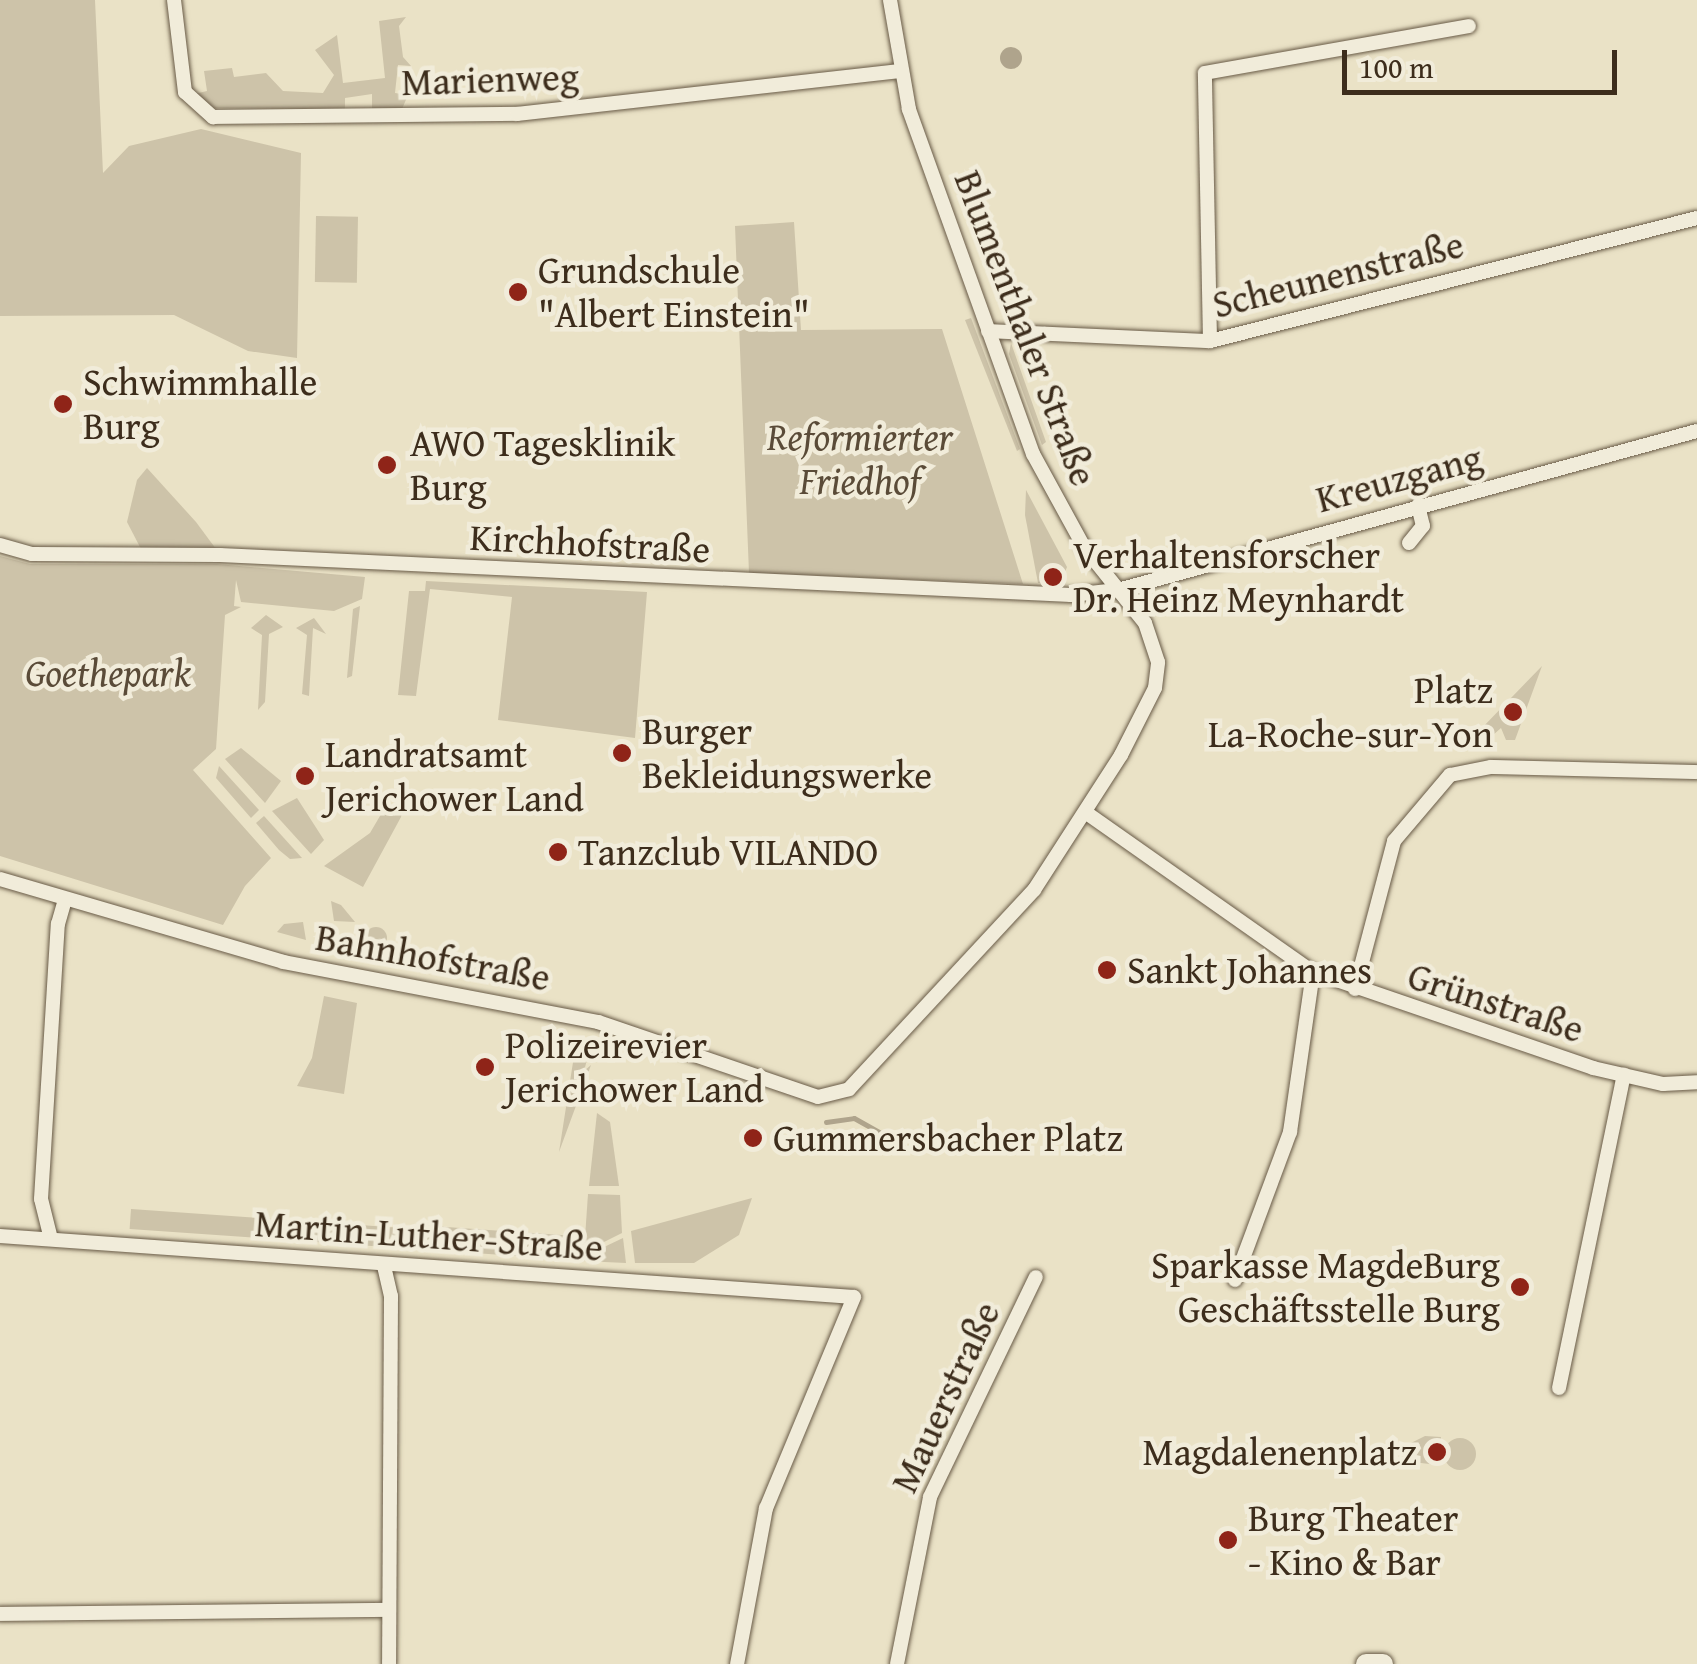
<!DOCTYPE html>
<html>
<head>
<meta charset="utf-8">
<style>
  body { margin:0 }
  #map { position:relative; width:1697px; height:1664px; overflow:hidden; background:#eae2c6; font-family:"Gentium Book Plus",serif }
  div>[style] { position:absolute }
  .green>* { inset:0; background:#cdc3a9; transform-origin:0 0 }
  .round { border-radius:50% }
  .water>* { inset:0; background:#afa48c }
  .stream>* { height:5px; margin:-2.5px; padding:0 2.5px; transform-origin:2.5px; border-radius:2.5px; background:#afa48c }
  .roads { filter:drop-shadow(0 0 2px #685a46) drop-shadow(0 0 2px #685a46) }
  .street>* { height:14px; margin:-7px; padding:0 7px; transform-origin:7px; border-radius:7px; background:#f1ecda }
  .secondary>* { height:20px; margin:-10px; padding:0 10px; transform-origin:10px; border-radius:10px; background:#f1ecda }
  .dots>* { width:28px; height:28px; translate:-50% -50%; box-sizing:border-box; border:5px solid #f1ecda; border-radius:50% }
  span { translate:-50% -50%; white-space:nowrap; text-align:center; line-height:1.15; -webkit-text-stroke:9px #f1ecda; paint-order:stroke }
  .street-label { font-size:38px; color:#3d2d1c }
  .poi-label { font-size:38px; color:#3d2d1c }
  .left { translate:0 -50%; text-align:left }
  .right { translate:-100% -50%; text-align:right }
  .park-label { font-size:38px; color:#5a4b38; font-style:italic }
  .scale { position:absolute; left:1342px; top:50px; width:275px; height:45px; box-sizing:border-box; border:5px solid #3d2d1c; border-top:0; padding-left:12px; font-size:30px; line-height:35px; white-space:nowrap; color:#3d2d1c; -webkit-text-stroke:8px #f1ecda; paint-order:stroke }
</style>
</head>
<body>
<div id="map">
  <div class="green">
    <div style="clip-path:polygon(0 0,95px 0,103px 173px,129px 146px,201px 129px,301px 153px,297px 358px,248px 351px,174px 315px,0 316px)"></div>
    <div style="clip-path:polygon(406px 17px,399px 26px,403px 57px,411px 66px,398px 65px,395px 93px,408px 95px,402px 109px,372px 109px,372px 94px,345px 98px,345px 109px,214px 108px,194px 94px,207px 91px,204px 71px,232px 68px,234px 77px,266px 73px,283px 91px,323px 93px,334px 75px,315px 50px,337px 35px,343px 83px,385px 78px,379px 21px)"></div>
    <div style="left:316px;top:216px;width:42px;height:66px;rotate:1deg"></div>
    <div style="clip-path:polygon(794px 222px,801px 330px,942px 329px,1023px 584px,749px 573px,735px 226px)"></div>
    <div style="clip-path:polygon(971px 318px,1020px 449px,1017px 451px,965px 320px)"></div>
    <div style="clip-path:polygon(1011px 343px,1046px 442px,1042px 445px,1009px 354px)"></div>
    <div style="clip-path:polygon(147px 468px,196px 522px,216px 549px,141px 549px,127px 522px,137px 480px)"></div>
    <div style="clip-path:polygon(1026px 490px,1067px 567px,1061px 582px,1038px 583px,1025px 515px)"></div>
    <div style="clip-path:polygon(0 556px,30px 564px,217px 564px,365px 577px,362px 599px,334px 611px,241px 602px,236px 580px,234px 606px,241px 607px,225px 615px,216px 749px,193px 770px,271px 858px,245px 886px,223px 925px,0 856px)"></div>
    <div style="clip-path:polygon(426px 581px,647px 592px,635px 738px,498px 720px,512px 597px,430px 589px,416px 696px,398px 695px,409px 591px,425px 591px)"></div>
    <div style="clip-path:polygon(360px 606px,352px 676px,347px 678px,353px 609px)"></div>
    <div style="clip-path:polygon(266px 615px,283px 627px,269px 634px,265px 702px,258px 710px,262px 635px,251px 628px)"></div>
    <div style="clip-path:polygon(314px 618px,326px 634px,313px 628px,309px 696px,302px 694px,307px 635px,296px 628px)"></div>
    <div style="clip-path:polygon(1542px 666px,1515px 740px,1506px 740px,1501px 728px,1493px 735px,1480px 730px)"></div>
    <div style="clip-path:polygon(241px 748px,281px 781px,265px 803px,225px 759px)"></div>
    <div style="clip-path:polygon(219px 766px,259px 810px,251px 818px,216px 778px)"></div>
    <div style="clip-path:polygon(297px 798px,324px 840px,311px 854px,272px 811px)"></div>
    <div style="clip-path:polygon(387px 804px,403px 808px,401px 817px,363px 887px,324px 866px,370px 833px)"></div>
    <div style="clip-path:polygon(264px 816px,302px 858px,290px 859px,279px 850px,256px 823px)"></div>
    <div style="clip-path:polygon(331px 901px,341px 905px,355px 922px,334px 921px)"></div>
    <div style="clip-path:polygon(303px 922px,306px 940px,277px 932px,284px 924px)"></div>
    <div class="round" style="left:365px;top:927px;width:22px;height:22px"></div>
    <div style="clip-path:polygon(324px 996px,357px 1003px,344px 1094px,297px 1086px,312px 1058px)"></div>
    <div style="clip-path:polygon(576px 1043px,591px 1045px,584px 1071px,591px 1065px,559px 1152px)"></div>
    <div style="clip-path:polygon(597px 1113px,610px 1122px,619px 1186px,589px 1186px)"></div>
    <div style="clip-path:polygon(588px 1194px,620px 1195px,622px 1233px,584px 1252px)"></div>
    <div style="clip-path:polygon(752px 1198px,739px 1235px,694px 1263px,635px 1263px,631px 1231px)"></div>
    <div style="left:131px;top:1209px;width:279px;height:20px;rotate:4deg"></div>
    <div style="left:418px;top:1225px;width:158px;height:24px;rotate:4deg"></div>
    <div style="clip-path:polygon(623px 1238px,626px 1263px,583px 1261px,583px 1257px)"></div>
    <div style="clip-path:polygon(1425px 1436px,1441px 1437px,1438px 1465px,1404px 1461px,1407px 1445px)"></div>
    <div class="round" style="left:1444px;top:1438px;width:32px;height:32px"></div>
  </div>
  <div class="water">
    <div class="round" style="left:1000px;top:47px;width:22px;height:22px"></div>
  </div>
  <div class="stream">
    <div style="left:826px;top:1122px;width:28px;rotate:-8deg"></div>
    <div style="left:854px;top:1118px;width:57px;rotate:29.2deg"></div>
  </div>
  <div class="roads">
    <div class="street">
      <div style="left:174px;top:0;width:93px;rotate:83.2deg"></div>
      <div style="left:185px;top:92px;width:38px;rotate:42deg"></div>
      <div style="left:213px;top:117px;width:304px;rotate:-0.6deg"></div>
      <div style="left:517px;top:114px;width:385px;rotate:-6.4deg"></div>
      <div style="left:988px;top:331px;width:222px;rotate:2.6deg"></div>
      <div style="left:1210px;top:341px;width:502px;rotate:-14.17deg"></div>
      <div style="left:1210px;top:341px;width:268px;rotate:-91.1deg"></div>
      <div style="left:1205px;top:73px;width:268px;rotate:-10.1deg"></div>
      <div style="left:1409px;top:543px;width:22px;rotate:-51deg"></div>
      <div style="left:1423px;top:526px;width:21px;rotate:-104deg"></div>
      <div style="left:0;top:545px;width:33px;rotate:16deg"></div>
      <div style="left:32px;top:554px;width:188px;rotate:0.3deg"></div>
      <div style="left:220px;top:555px;width:852px;rotate:2.69deg"></div>
      <div style="left:1071px;top:595px;width:47px;rotate:-6.1deg"></div>
      <div style="left:1118px;top:590px;width:600px;rotate:-15.36deg"></div>
      <div style="left:1088px;top:814px;width:275px;rotate:35.1deg"></div>
      <div style="left:1313px;top:972px;width:296px;rotate:18.9deg"></div>
      <div style="left:1593px;top:1068px;width:72px;rotate:12.9deg"></div>
      <div style="left:1663px;top:1084px;width:34px;rotate:-3deg"></div>
      <div style="left:0;top:879px;width:295px;rotate:16.3deg"></div>
      <div style="left:283px;top:962px;width:321px;rotate:10.8deg"></div>
      <div style="left:598px;top:1022px;width:232px;rotate:18.8deg"></div>
      <div style="left:818px;top:1097px;width:32px;rotate:-14deg"></div>
      <div style="left:849px;top:1089px;width:272px;rotate:-47.1deg"></div>
      <div style="left:1034px;top:890px;width:161px;rotate:-57.2deg"></div>
      <div style="left:1121px;top:755px;width:75px;rotate:-63.1deg"></div>
      <div style="left:1155px;top:688px;width:26px;rotate:-83deg"></div>
      <div style="left:1158px;top:662px;width:41px;rotate:-108.4deg"></div>
      <div style="left:1145px;top:623px;width:97px;rotate:-128.8deg"></div>
      <div style="left:1084px;top:547px;width:106px;rotate:-118.7deg"></div>
      <div style="left:1033px;top:454px;width:367px;rotate:-109.8deg"></div>
      <div style="left:909px;top:109px;width:111px;rotate:-99.9deg"></div>
      <div style="left:1355px;top:989px;width:153px;rotate:-75.2deg"></div>
      <div style="left:1394px;top:841px;width:87px;rotate:-49.7deg"></div>
      <div style="left:1450px;top:775px;width:42px;rotate:-11deg"></div>
      <div style="left:1491px;top:767px;width:206px;rotate:1.4deg"></div>
      <div style="left:0;top:1236px;width:856px;rotate:4.09deg"></div>
      <div style="left:854px;top:1297px;width:229px;rotate:112.6deg"></div>
      <div style="left:766px;top:1508px;width:159px;rotate:100.5deg"></div>
      <div style="left:51px;top:1239px;width:41px;rotate:-104deg"></div>
      <div style="left:41px;top:1199px;width:276px;rotate:-86.5deg"></div>
      <div style="left:58px;top:924px;width:26px;rotate:-74deg"></div>
      <div style="left:384px;top:1266px;width:31px;rotate:77deg"></div>
      <div style="left:391px;top:1296px;width:368px;rotate:90.3deg"></div>
      <div style="left:1235px;top:1280px;width:158px;rotate:-69.6deg"></div>
      <div style="left:1290px;top:1132px;width:162px;rotate:-81.8deg"></div>
      <div style="left:1559px;top:1388px;width:320px;rotate:-78.3deg"></div>
      <div style="left:0;top:1614px;width:389px;rotate:-0.6deg"></div>
      <div style="left:897px;top:1664px;width:170px;rotate:-78.8deg"></div>
      <div style="left:930px;top:1497px;width:244px;rotate:-64.3deg"></div>
    </div>
    <div class="secondary">
      <div style="left:1366px;top:1664px;width:17px"></div>
    </div>
  </div>
  <div class="dots">
    <div style="left:518px;top:292px;background:#8f2418"></div>
    <div style="left:63px;top:404px;background:#8f2418"></div>
    <div style="left:387px;top:465px;background:#8f2418"></div>
    <div style="left:1053px;top:577px;background:#8f2418"></div>
    <div style="left:1513px;top:712px;background:#8f2418"></div>
    <div style="left:622px;top:753px;background:#8f2418"></div>
    <div style="left:305px;top:776px;background:#8f2418"></div>
    <div style="left:558px;top:852px;background:#8f2418"></div>
    <div style="left:1107px;top:970px;background:#8f2418"></div>
    <div style="left:485px;top:1067px;background:#8f2418"></div>
    <div style="left:753px;top:1138px;background:#8f2418"></div>
    <div style="left:1520px;top:1287px;background:#8f2418"></div>
    <div style="left:1437px;top:1452px;background:#8f2418"></div>
    <div style="left:1228px;top:1540px;background:#8f2418"></div>
  </div>
  <div class="street-label">
    <span style="left:490px;top:79px;rotate:-2deg">Marienweg</span>
    <span style="left:1338px;top:274px;rotate:-14deg">Scheunenstraße</span>
    <span style="left:1026px;top:328px;rotate:69deg">Blumenthaler Straße</span>
    <span style="left:1399px;top:478px;rotate:-15deg">Kreuzgang</span>
    <span style="left:590px;top:543px;rotate:3deg">Kirchhofstraße</span>
    <span style="left:433px;top:957px;rotate:10deg">Bahnhofstraße</span>
    <span style="left:1496px;top:1002px;rotate:18deg">Grünstraße</span>
    <span style="left:429px;top:1235px;rotate:4deg">Martin-Luther-Straße</span>
    <span style="left:945px;top:1397px;rotate:-65deg">Mauerstraße</span>
  </div>
  <div class="poi-label">
    <span class="left" style="left:538px;top:292px">Grundschule<br>"Albert Einstein"</span>
    <span class="left" style="left:83px;top:404px">Schwimmhalle<br>Burg</span>
    <span class="left" style="left:410px;top:465px">AWO Tagesklinik<br>Burg</span>
    <span class="left" style="left:1073px;top:577px">Verhaltensforscher<br>Dr. Heinz Meynhardt</span>
    <span class="right" style="left:1493px;top:712px">Platz<br>La-Roche-sur-Yon</span>
    <span class="left" style="left:642px;top:753px">Burger<br>Bekleidungswerke</span>
    <span class="left" style="left:325px;top:776px">Landratsamt<br>Jerichower Land</span>
    <span class="left" style="left:578px;top:852px">Tanzclub VILANDO</span>
    <span class="left" style="left:1127px;top:970px">Sankt Johannes</span>
    <span class="left" style="left:505px;top:1067px">Polizeirevier<br>Jerichower Land</span>
    <span class="left" style="left:773px;top:1138px">Gummersbacher Platz</span>
    <span class="right" style="left:1500px;top:1287px">Sparkasse MagdeBurg<br>Geschäftsstelle Burg</span>
    <span class="right" style="left:1417px;top:1452px">Magdalenenplatz</span>
    <span class="left" style="left:1248px;top:1540px">Burg Theater<br>- Kino &amp; Bar</span>
  </div>
  <div class="park-label">
    <span style="left:860px;top:459px">Reformierter<br>Friedhof</span>
    <span style="left:108px;top:673px">Goethepark</span>
  </div>
  <div class="scale">100 m</div>
</div>
</body>
</html>
